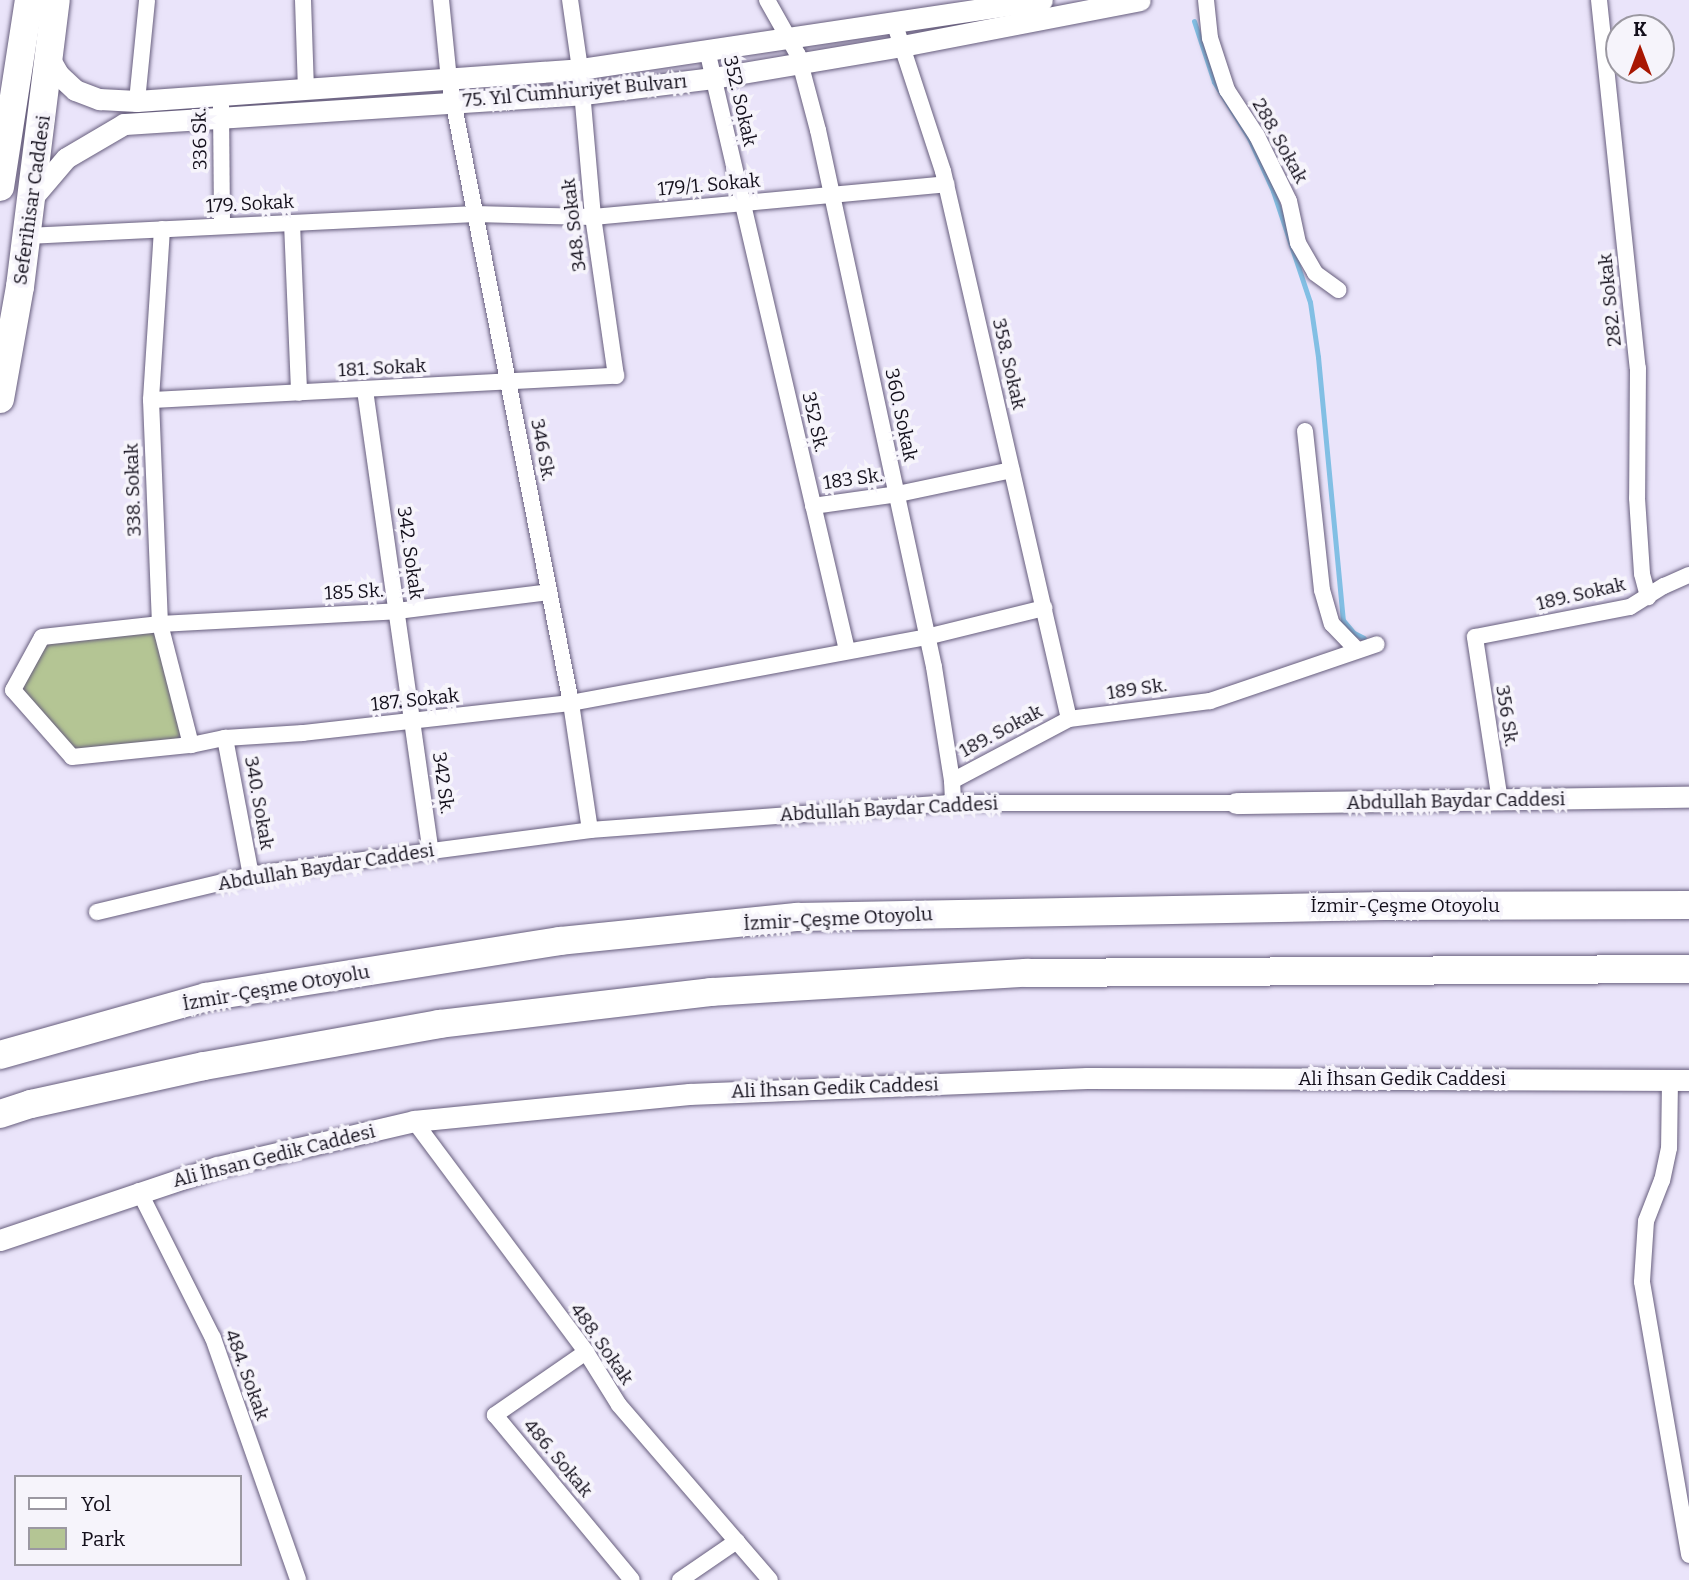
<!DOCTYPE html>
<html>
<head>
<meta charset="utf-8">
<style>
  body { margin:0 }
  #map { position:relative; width:1689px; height:1580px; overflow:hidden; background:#eae4fa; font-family:Bitter,serif }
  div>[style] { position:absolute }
  .green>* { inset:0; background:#b4c594 }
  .stream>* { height:5px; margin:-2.5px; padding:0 2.5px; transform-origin:2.5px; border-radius:2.5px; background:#82bfe4 }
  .roads { filter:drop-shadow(0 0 2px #675e7d) drop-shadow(0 0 2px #675e7d) }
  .street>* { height:16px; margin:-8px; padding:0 8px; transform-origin:8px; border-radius:8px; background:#fff }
  .secondary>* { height:21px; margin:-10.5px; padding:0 10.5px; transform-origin:10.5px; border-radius:10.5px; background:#fff }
  .highway>* { height:28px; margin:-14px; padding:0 14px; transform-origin:14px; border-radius:14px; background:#fff }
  span { translate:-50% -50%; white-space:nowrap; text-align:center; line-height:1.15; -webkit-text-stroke:7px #f6f4fb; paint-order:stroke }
  .street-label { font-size:19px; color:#130f1b }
  .legend { position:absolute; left:14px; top:1475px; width:228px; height:91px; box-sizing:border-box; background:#f6f4fb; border:2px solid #9b98a1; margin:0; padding:9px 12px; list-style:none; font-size:21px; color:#130f1b }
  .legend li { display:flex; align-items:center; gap:14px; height:35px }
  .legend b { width:35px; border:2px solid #9b98a1 }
  .north { position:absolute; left:1605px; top:14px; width:70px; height:70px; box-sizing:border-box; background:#f6f4fb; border:2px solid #9b98a1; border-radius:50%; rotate:0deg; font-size:19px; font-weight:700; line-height:28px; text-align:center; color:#130f1b }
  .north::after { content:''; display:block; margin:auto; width:24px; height:32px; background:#a81702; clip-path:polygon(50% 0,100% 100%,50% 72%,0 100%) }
</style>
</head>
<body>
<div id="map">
  <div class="green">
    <div style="clip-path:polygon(160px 624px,191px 745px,72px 757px,13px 690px,42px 637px)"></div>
  </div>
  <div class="stream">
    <div style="left:1194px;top:21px;width:64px;rotate:71.8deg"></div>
    <div style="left:1214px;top:82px;width:66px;rotate:58deg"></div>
    <div style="left:1249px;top:138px;width:58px;rotate:65.6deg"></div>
    <div style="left:1273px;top:191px;width:117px;rotate:71.6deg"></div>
    <div style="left:1310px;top:302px;width:56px;rotate:81.7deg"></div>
    <div style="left:1318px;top:357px;width:264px;rotate:84.6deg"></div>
    <div style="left:1343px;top:620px;width:17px;rotate:50deg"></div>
    <div style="left:1354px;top:633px;width:11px;rotate:27deg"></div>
  </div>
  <div class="roads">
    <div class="street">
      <div style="left:303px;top:0;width:89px;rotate:88.1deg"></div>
      <div style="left:441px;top:0;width:80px;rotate:84.3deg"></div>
      <div style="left:449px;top:80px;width:635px;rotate:78.92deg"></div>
      <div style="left:571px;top:703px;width:128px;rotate:81.5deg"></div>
      <div style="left:767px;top:0;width:63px;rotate:60.6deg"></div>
      <div style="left:798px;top:55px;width:78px;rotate:75.1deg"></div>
      <div style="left:818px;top:130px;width:549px;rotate:77.81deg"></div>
      <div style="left:934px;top:667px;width:115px;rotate:81deg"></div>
      <div style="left:952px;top:781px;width:22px;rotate:87deg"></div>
      <div style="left:1206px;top:0;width:38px;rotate:84deg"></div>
      <div style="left:1210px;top:38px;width:55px;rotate:71.9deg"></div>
      <div style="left:1227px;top:90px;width:55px;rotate:56.9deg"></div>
      <div style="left:1257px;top:136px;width:72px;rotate:63.8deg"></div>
      <div style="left:1289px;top:201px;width:43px;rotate:77.9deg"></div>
      <div style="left:1298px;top:243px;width:34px;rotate:60deg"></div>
      <div style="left:1315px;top:273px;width:29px;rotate:36deg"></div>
      <div style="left:1599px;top:0;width:370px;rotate:84deg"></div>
      <div style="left:1638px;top:368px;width:130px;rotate:90.4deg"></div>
      <div style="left:1637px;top:498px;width:76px;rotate:86.2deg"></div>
      <div style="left:1642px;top:574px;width:24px;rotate:75deg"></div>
      <div style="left:894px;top:22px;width:157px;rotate:71.8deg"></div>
      <div style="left:943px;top:171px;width:562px;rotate:77.05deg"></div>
      <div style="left:707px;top:50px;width:616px;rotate:76.87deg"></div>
      <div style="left:137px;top:101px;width:101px;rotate:-84.3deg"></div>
      <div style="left:221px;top:106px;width:120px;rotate:89.5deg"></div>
      <div style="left:292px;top:223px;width:170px;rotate:87.6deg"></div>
      <div style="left:162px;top:229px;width:171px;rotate:93.7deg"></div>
      <div style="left:151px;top:400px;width:224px;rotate:87.7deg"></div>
      <div style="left:160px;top:624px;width:125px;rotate:75.6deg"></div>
      <div style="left:27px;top:236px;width:449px;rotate:-2.8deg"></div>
      <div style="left:475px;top:214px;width:118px;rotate:1.5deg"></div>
      <div style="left:593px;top:217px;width:355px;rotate:-5.3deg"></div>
      <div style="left:365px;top:390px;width:466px;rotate:81.9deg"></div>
      <div style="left:151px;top:400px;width:466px;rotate:-3deg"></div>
      <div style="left:616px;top:376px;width:161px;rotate:-98.2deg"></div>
      <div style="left:593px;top:217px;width:149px;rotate:-95deg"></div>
      <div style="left:580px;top:69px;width:70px;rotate:-98.2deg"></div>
      <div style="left:1305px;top:431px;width:160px;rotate:83.9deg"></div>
      <div style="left:1322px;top:590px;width:35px;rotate:74deg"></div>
      <div style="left:1332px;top:624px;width:36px;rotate:46deg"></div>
      <div style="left:813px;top:506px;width:86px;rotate:-8deg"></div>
      <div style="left:898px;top:494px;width:116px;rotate:-11.9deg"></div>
      <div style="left:13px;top:690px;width:89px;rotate:48.6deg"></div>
      <div style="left:72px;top:757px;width:120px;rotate:-5.8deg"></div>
      <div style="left:191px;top:745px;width:35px;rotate:-12deg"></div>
      <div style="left:225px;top:738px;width:78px;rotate:-3.7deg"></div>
      <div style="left:303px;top:733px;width:270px;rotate:-6.4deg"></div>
      <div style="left:571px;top:703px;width:361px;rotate:-10.5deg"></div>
      <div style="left:926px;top:637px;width:122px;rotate:-13.8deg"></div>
      <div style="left:13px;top:690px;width:60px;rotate:-61.3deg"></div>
      <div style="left:42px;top:637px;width:119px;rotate:-6.3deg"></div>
      <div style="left:160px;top:624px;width:237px;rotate:-3.1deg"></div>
      <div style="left:397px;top:611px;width:153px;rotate:-7.1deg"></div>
      <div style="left:225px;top:738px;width:140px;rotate:79.3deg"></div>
      <div style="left:952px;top:781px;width:132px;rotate:-27.9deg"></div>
      <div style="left:1069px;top:719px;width:142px;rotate:-7.3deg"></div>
      <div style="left:1210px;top:701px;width:176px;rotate:-18.8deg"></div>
      <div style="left:1500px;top:801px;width:166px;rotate:-98.7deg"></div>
      <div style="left:1475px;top:637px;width:158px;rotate:-11deg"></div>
      <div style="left:1630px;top:607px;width:40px;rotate:-32deg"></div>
      <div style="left:1664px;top:586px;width:27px;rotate:-24deg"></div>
      <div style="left:97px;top:912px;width:164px;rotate:-13.4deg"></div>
      <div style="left:257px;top:874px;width:336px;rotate:-7.5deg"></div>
      <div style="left:590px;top:830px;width:364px;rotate:-4.3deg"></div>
      <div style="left:953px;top:803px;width:283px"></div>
      <div style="left:1670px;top:1080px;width:68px;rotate:90.8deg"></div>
      <div style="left:1669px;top:1148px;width:33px;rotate:102deg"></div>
      <div style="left:1662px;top:1180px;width:44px;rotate:111.3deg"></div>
      <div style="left:1646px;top:1221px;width:61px;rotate:93.8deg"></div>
      <div style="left:1642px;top:1282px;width:277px;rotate:80.2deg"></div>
      <div style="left:414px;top:1121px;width:288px;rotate:53.3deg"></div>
      <div style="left:586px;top:1352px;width:62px;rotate:58.1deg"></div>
      <div style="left:619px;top:1405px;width:231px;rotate:49.2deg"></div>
      <div style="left:139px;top:1191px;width:165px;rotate:63.3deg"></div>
      <div style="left:213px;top:1338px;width:256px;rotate:70.6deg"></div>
      <div style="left:586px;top:1352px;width:111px;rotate:145.3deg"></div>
      <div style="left:495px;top:1415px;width:214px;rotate:50.3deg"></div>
      <div style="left:680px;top:1580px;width:69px;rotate:-34.4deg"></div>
    </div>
    <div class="secondary">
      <div style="left:49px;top:58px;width:20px;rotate:60deg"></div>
      <div style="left:59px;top:75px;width:22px;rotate:43deg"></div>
      <div style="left:75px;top:90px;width:26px;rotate:21deg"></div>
      <div style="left:99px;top:99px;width:38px;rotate:3deg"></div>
      <div style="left:137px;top:101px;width:444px;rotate:-4.1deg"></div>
      <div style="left:580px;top:69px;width:467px;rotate:-8.5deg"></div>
      <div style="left:32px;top:198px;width:52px;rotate:-49.6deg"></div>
      <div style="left:66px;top:158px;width:67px;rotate:-30.4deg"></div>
      <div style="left:124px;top:124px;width:460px;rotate:-3.7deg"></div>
      <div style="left:583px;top:94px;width:131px;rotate:-7deg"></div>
      <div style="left:713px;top:78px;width:192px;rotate:-9.6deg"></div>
      <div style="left:902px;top:46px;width:242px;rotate:-10.9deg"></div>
      <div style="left:1236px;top:803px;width:453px;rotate:-0.8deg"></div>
      <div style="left:0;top:1240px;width:229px;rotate:-18.6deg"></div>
      <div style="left:217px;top:1167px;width:202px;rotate:-13.1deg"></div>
      <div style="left:414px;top:1121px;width:276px;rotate:-5.6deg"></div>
      <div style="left:689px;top:1094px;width:398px;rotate:-2.3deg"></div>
      <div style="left:1087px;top:1078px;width:602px;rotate:0.19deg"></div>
    </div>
    <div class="highway">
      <div style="left:0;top:187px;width:189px;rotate:-81.2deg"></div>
      <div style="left:0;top:399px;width:114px;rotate:-79.9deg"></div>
      <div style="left:20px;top:287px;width:289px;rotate:-82.9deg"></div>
      <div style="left:0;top:1055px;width:214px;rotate:-15.7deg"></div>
      <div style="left:206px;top:997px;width:358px;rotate:-9deg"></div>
      <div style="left:560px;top:941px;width:238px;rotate:-5.8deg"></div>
      <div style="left:797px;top:917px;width:588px;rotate:-1.07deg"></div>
      <div style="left:1385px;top:906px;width:304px;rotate:-0.2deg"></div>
      <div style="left:0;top:1114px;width:33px;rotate:-18deg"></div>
      <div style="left:31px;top:1104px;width:177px;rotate:-12.4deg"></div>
      <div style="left:204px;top:1066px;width:239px;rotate:-10.1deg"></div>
      <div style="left:439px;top:1024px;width:274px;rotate:-6.7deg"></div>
      <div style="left:711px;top:992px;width:316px;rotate:-3.5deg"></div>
      <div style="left:1026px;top:973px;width:663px;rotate:-0.35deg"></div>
    </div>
  </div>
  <div class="street-label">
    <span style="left:575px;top:91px;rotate:-5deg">75. Yıl Cumhuriyet Bulvarı</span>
    <span style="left:740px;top:101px;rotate:77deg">352. Sokak</span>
    <span style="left:200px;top:139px;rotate:-91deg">336 Sk.</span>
    <span style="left:1280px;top:141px;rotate:61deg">288. Sokak</span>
    <span style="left:709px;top:185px;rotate:-5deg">179/1. Sokak</span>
    <span style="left:32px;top:200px;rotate:-82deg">Seferihisar Caddesi</span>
    <span style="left:250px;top:204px;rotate:-3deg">179. Sokak</span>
    <span style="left:574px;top:225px;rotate:-97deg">348. Sokak</span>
    <span style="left:1610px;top:300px;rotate:-96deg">282. Sokak</span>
    <span style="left:1009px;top:364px;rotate:77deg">358. Sokak</span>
    <span style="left:382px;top:368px;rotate:-3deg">181. Sokak</span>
    <span style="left:901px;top:415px;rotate:78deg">360. Sokak</span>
    <span style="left:815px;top:422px;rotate:77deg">352 Sk.</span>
    <span style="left:543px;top:450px;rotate:79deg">346 Sk.</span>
    <span style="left:853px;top:479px;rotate:-8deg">183 Sk.</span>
    <span style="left:133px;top:490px;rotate:-92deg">338. Sokak</span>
    <span style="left:410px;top:553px;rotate:82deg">342. Sokak</span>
    <span style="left:354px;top:592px;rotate:-3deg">185 Sk.</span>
    <span style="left:1581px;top:594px;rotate:-13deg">189. Sokak</span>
    <span style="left:1137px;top:689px;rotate:-8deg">189 Sk.</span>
    <span style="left:415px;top:700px;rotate:-6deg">187. Sokak</span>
    <span style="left:1507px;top:716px;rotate:81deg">356 Sk.</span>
    <span style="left:1001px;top:731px;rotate:-28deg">189. Sokak</span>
    <span style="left:443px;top:783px;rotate:82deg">342 Sk.</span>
    <span style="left:1456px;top:801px;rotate:-1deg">Abdullah Baydar Caddesi</span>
    <span style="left:259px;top:803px;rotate:80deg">340. Sokak</span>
    <span style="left:889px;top:809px;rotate:-3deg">Abdullah Baydar Caddesi</span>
    <span style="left:326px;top:867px;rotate:-9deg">Abdullah Baydar Caddesi</span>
    <span style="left:1405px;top:906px">İzmir-Çeşme Otoyolu</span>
    <span style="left:838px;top:919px;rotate:-3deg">İzmir-Çeşme Otoyolu</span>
    <span style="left:276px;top:988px;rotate:-10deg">İzmir-Çeşme Otoyolu</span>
    <span style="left:1402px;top:1079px">Ali İhsan Gedik Caddesi</span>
    <span style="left:835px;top:1088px;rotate:-2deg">Ali İhsan Gedik Caddesi</span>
    <span style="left:274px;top:1156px;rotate:-14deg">Ali İhsan Gedik Caddesi</span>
    <span style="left:602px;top:1344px;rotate:55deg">488. Sokak</span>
    <span style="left:247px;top:1375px;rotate:70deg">484. Sokak</span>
    <span style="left:558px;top:1458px;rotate:50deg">486. Sokak</span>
  </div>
  <ul class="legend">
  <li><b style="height:9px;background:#fff"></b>Yol</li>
  <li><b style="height:19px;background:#b4c594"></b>Park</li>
  </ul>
  <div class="north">K</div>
</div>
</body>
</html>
